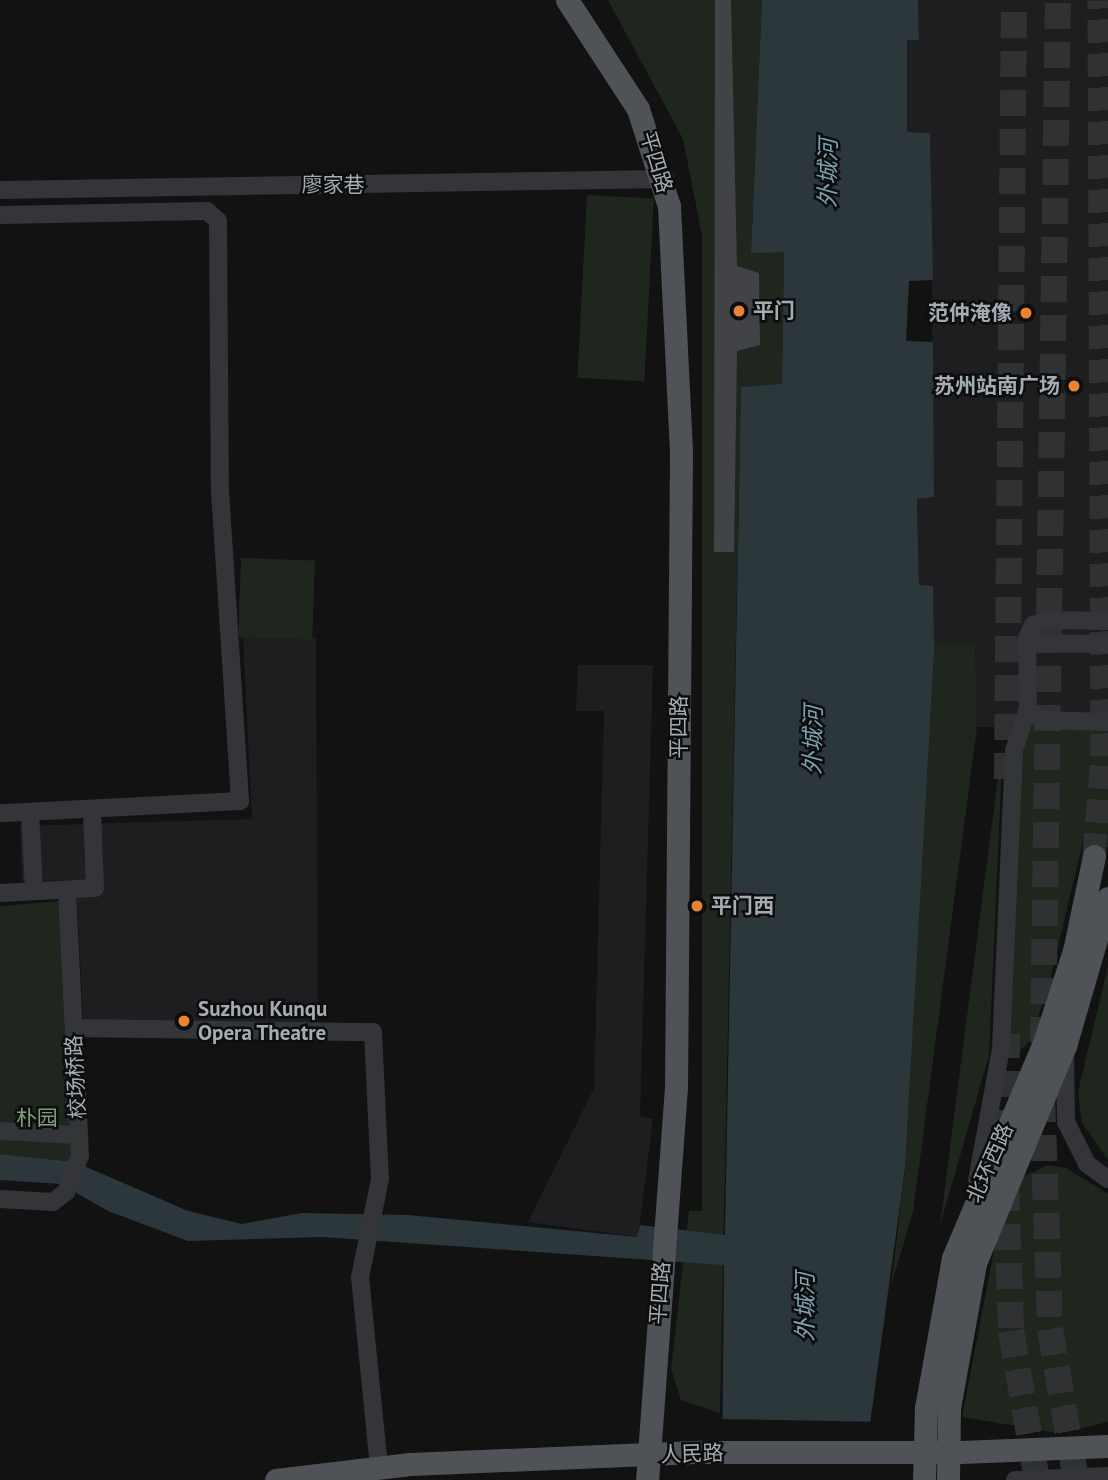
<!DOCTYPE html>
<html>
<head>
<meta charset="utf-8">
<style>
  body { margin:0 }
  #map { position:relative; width:1108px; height:1480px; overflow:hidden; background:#121213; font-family:"PT Sans","Noto Sans SC",sans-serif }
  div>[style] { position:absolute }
  .built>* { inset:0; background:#1e1e20 }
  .green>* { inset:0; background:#1f261e; transform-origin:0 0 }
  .water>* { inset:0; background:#2c373b }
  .pier>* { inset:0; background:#121213; transform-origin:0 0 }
  .building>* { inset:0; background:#414346 }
  .major-tunnel>* { height:23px; margin-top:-11.5px; transform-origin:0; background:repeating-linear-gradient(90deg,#2f3133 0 23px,transparent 0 34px) }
  .highway-tunnel>* { height:26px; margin-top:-13px; transform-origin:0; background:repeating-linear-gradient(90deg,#2f3133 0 26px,transparent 0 39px) }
  .minor>* { height:18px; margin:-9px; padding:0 9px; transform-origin:9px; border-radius:9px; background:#333538 }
  .major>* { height:23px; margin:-11.5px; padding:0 11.5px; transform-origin:11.5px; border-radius:11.5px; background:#4f5357 }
  .major-bridge>* { height:23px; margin:-11.5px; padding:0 11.5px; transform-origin:11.5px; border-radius:11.5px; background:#4f5357 }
  .dots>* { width:19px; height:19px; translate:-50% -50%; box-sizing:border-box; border:4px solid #0d0d0e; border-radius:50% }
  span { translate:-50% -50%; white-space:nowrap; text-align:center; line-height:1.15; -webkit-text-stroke:5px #0d0d0e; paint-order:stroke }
  .street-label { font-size:21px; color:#a4acb3 }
  .poi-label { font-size:21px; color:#a4acb3; font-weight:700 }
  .left { translate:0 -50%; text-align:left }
  .right { translate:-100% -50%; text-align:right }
  .park-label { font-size:21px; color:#819e7b }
  .water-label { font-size:23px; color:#7ba2ae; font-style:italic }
</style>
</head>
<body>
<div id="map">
  <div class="built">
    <div style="clip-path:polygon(918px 0,1108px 0,1108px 726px,977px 727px,975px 643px,933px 642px,933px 586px,919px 586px,917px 499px,934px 496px,930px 133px,907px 132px,907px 40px,919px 39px)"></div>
    <div style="clip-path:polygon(243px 637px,316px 637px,318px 1029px,84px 1033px,76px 880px,22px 881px,20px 826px,252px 819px)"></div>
    <div style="clip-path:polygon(578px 665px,653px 665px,640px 1116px,653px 1119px,638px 1237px,528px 1222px,594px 1088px,604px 711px,576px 711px)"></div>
  </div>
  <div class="green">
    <div style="clip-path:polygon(608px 0,762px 0,751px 252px,784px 252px,782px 385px,741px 387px,720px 1413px,681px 1400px,671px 1369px,689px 1211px,702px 1211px,702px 235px,683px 139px)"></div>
    <div style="left:587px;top:195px;width:67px;height:183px;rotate:3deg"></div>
    <div style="left:241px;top:558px;width:74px;height:79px;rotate:2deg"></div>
    <div style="clip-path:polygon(933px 642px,975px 643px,977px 727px,913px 1212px,891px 1286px,905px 1168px)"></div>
    <div style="clip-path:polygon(1030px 725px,1108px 726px,1108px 847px,1083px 842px,1048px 988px,1029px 1042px,1012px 1058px,1005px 1056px,1020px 762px)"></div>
    <div style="clip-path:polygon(1003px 740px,989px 1056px,940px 1225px,981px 908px)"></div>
    <div style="clip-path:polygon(63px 901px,75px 1162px,0 1154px,0 906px)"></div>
    <div style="clip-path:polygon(1108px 966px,1108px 1160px,1082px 1123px,1078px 1092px)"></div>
    <div style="clip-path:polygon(1048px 1165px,1066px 1168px,1108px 1194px,1108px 1422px,1058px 1433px,962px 1417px,998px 1229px,1023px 1177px)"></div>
  </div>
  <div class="water">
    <div style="clip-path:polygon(762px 0,918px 0,919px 40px,907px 40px,907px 132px,930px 133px,933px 280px,909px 281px,906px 341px,933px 342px,934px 497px,917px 499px,919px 585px,933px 586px,934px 650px,905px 1168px,870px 1424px,722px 1480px,724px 1265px,322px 1237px,188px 1241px,108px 1211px,61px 1184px,0 1180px,0 1154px,75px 1162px,188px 1211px,242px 1224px,302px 1213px,408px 1215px,637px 1237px,640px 1225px,725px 1235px,741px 387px,782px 384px,784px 252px,751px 253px)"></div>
  </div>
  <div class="pier">
    <div style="left:717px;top:1419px;width:157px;height:61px;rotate:1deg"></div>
  </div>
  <div class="building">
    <div style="clip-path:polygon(715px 0,731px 0,737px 266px,759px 273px,760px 345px,737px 351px,734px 552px,714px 552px)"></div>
  </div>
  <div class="major-tunnel">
    <div style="left:1094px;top:856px;width:100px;rotate:-85.4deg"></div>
    <div style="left:1102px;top:756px;width:756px;rotate:-90.23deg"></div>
  </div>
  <div class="highway-tunnel">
    <div style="left:1007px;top:779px;width:779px;rotate:-89.49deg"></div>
    <div style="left:1043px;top:1043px;width:1043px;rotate:-89.18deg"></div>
    <div style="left:1042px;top:1096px;width:233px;rotate:88deg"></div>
    <div style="left:1050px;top:1329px;width:153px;rotate:80.2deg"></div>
    <div style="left:1006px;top:1136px;width:102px;rotate:-89.4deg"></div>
    <div style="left:1006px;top:1185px;width:146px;rotate:88deg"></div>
    <div style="left:1011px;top:1331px;width:151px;rotate:80.1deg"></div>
  </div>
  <div class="minor">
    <div style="left:0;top:190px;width:666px;rotate:-0.95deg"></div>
    <div style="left:0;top:215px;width:207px;rotate:-1.1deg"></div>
    <div style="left:207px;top:211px;width:15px;rotate:42deg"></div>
    <div style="left:218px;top:221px;width:270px;rotate:89.6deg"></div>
    <div style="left:220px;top:491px;width:311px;rotate:86.3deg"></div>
    <div style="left:240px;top:801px;width:240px;rotate:177.1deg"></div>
    <div style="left:1027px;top:643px;width:81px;rotate:0.7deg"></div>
    <div style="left:1028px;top:708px;width:18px;rotate:43deg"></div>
    <div style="left:1041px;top:720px;width:67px;rotate:1.7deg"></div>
    <div style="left:30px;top:812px;width:79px;rotate:87.1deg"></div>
    <div style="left:0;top:893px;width:95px;rotate:-3deg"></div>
    <div style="left:95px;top:888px;width:79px;rotate:-92.2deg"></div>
    <div style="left:74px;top:1028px;width:299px;rotate:0.8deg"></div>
    <div style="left:373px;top:1032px;width:147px;rotate:87.3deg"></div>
    <div style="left:380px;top:1179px;width:100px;rotate:101.5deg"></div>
    <div style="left:360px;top:1277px;width:191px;rotate:84.3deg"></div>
    <div style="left:1065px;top:1055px;width:67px;rotate:89.1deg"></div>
    <div style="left:1066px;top:1122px;width:47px;rotate:63.4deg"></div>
    <div style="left:1087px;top:1164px;width:26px;rotate:36deg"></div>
    <div style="left:0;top:1131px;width:79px;rotate:2.9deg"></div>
    <div style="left:976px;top:1186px;width:139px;rotate:-79.7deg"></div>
    <div style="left:1001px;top:1049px;width:299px;rotate:-87.5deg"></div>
    <div style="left:1014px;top:750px;width:44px;rotate:-71.6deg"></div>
    <div style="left:1028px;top:708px;width:70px;rotate:-90.8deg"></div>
    <div style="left:1027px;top:638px;width:14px;rotate:-65deg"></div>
    <div style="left:1033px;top:625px;width:16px;rotate:-18deg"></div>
    <div style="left:1048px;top:620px;width:60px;rotate:1deg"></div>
    <div style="left:0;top:1199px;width:53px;rotate:3.2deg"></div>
    <div style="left:53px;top:1202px;width:16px;rotate:-38deg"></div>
    <div style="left:66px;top:1192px;width:39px;rotate:-69deg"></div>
    <div style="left:80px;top:1156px;width:266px;rotate:-92.8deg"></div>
    <div style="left:1015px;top:1480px;width:93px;rotate:-2.5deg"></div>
  </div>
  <div class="major">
    <div style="left:567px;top:0;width:130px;rotate:56.9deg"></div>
    <div style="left:638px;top:109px;width:102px;rotate:72.3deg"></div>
    <div style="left:669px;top:206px;width:248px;rotate:87.2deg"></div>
    <div style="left:681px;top:454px;width:633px;rotate:90.45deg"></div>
    <div style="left:676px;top:1087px;width:394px;rotate:94.2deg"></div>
    <div style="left:960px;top:1452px;width:148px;rotate:-2.3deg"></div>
    <div style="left:276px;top:1480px;width:135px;rotate:-6.8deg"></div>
    <div style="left:410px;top:1464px;width:291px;rotate:-2.4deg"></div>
    <div style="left:924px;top:1480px;width:72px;rotate:-88.4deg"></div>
    <div style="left:926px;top:1408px;width:152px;rotate:-79.8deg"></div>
    <div style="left:953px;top:1258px;width:237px;rotate:-67.1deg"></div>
    <div style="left:1045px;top:1040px;width:94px;rotate:-72deg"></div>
    <div style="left:1074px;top:951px;width:97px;rotate:-78.1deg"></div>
    <div style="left:948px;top:1480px;width:72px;rotate:-89.2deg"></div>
    <div style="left:949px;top:1408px;width:147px;rotate:-79.8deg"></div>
    <div style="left:975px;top:1263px;width:235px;rotate:-67.5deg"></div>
    <div style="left:1065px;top:1046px;width:154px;rotate:-73.8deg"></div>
  </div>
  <div class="major-bridge">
    <div style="left:701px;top:1452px;width:259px"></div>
  </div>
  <div class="dots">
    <div style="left:739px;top:311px;background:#ea8233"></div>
    <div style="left:1026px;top:313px;background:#ea8233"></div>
    <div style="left:1074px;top:386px;background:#ea8233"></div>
    <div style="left:697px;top:906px;background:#ea8233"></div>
    <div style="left:184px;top:1021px;background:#ea8233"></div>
  </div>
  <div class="street-label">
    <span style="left:656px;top:162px;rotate:73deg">平四路</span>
    <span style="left:333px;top:185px">廖家巷</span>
    <span style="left:679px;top:727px;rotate:-90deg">平四路</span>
    <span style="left:76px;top:1077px;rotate:-93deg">校场桥路</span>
    <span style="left:990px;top:1163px;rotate:-66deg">北环西路</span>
    <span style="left:660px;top:1293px;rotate:-86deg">平四路</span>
    <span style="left:692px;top:1454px;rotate:-2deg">人民路</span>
  </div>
  <div class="poi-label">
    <span class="left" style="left:753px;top:311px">平门</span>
    <span class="right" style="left:1012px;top:313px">范仲淹像</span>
    <span class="right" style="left:1060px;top:386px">苏州站南广场</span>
    <span class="left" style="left:711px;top:906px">平门西</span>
    <span class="left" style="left:198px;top:1021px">Suzhou Kunqu<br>Opera Theatre</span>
  </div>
  <div class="park-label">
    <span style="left:37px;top:1118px">朴园</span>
  </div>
  <div class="water-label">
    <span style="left:828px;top:173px;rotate:-89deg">外城河</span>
    <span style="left:813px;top:740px;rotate:-89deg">外城河</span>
    <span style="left:805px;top:1307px;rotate:-90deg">外城河</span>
  </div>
</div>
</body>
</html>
